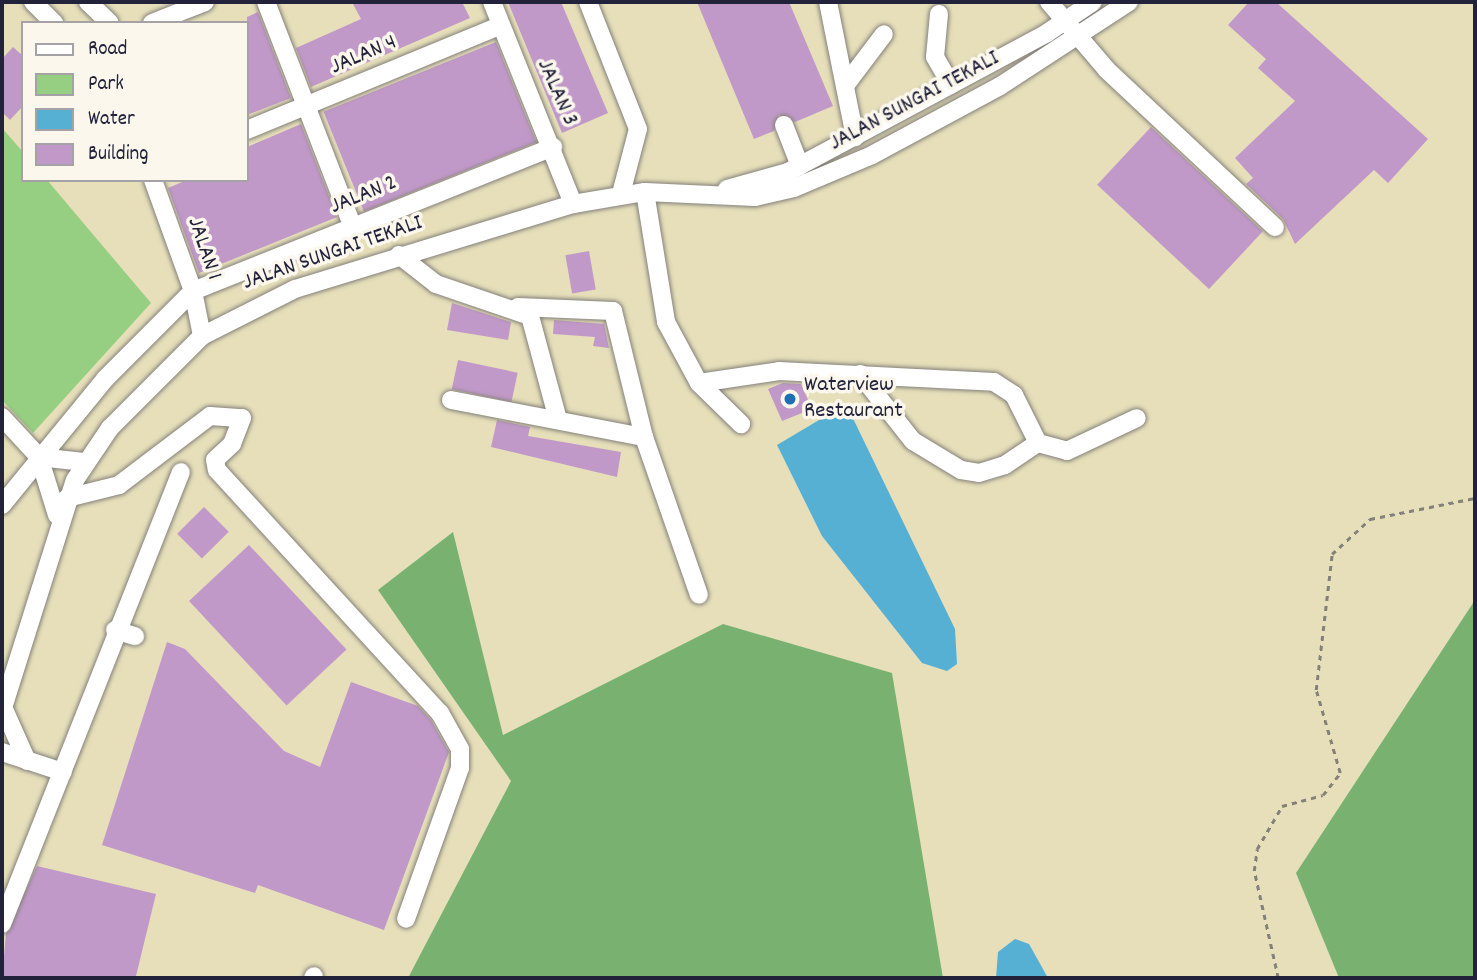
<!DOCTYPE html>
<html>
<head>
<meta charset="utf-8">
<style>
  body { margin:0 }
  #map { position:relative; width:1477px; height:980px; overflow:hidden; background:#e6dfba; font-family:Dekko,sans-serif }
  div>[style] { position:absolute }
  .green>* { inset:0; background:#97cf82 }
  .forest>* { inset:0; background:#79b270 }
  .water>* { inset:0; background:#56b0d4 }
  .building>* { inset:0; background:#c199c9; transform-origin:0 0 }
  .path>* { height:2.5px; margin-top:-1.25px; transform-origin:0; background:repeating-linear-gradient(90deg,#84807a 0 5px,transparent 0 10px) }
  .roads { filter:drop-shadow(0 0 2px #84807a) drop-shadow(0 0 2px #84807a) }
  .minor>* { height:18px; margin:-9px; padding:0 9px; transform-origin:9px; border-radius:9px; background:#fff }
  .dots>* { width:19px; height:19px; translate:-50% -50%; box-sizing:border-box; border:4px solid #fbf7ec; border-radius:50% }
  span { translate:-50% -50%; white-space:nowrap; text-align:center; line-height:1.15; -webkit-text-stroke:7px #fbf7ec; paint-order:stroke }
  .street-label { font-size:23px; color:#22223b }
  .poi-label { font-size:23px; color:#22223b }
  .left { translate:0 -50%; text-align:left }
  .frame { position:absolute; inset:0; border:4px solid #22223b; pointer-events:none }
  .legend { position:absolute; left:21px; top:21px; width:228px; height:161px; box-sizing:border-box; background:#fbf7ec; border:2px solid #a4a2a5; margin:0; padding:9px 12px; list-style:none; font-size:21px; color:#22223b }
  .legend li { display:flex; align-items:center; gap:14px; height:35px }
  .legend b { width:35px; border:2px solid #a4a2a5 }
</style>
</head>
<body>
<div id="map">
  <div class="green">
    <div style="clip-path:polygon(2px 128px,23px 152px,23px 180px,47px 180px,151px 303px,33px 433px,2px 400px)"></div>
  </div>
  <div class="forest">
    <div style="clip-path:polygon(453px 532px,503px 735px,723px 624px,892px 673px,943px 978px,408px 978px,511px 781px,378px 590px)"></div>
    <div style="clip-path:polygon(1475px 600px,1475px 978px,1339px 978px,1296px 873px)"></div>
  </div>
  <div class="water">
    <div style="clip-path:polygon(846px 404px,955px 629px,957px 664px,947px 671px,922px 663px,822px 536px,777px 445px)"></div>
    <div style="clip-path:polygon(1015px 939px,1029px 944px,1048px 978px,996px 978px,998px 952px)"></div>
  </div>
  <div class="building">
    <div style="clip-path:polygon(352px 2px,462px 2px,470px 18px,311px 87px,296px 48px,361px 19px)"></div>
    <div style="clip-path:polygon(508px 2px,561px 2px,608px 113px,562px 133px)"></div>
    <div style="clip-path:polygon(697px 2px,789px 2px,833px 106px,795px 122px,779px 115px,774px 131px,754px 139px)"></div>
    <div style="clip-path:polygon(1249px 2px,1276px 2px,1428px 139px,1388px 183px,1374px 170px,1295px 244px,1283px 219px,1246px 184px,1253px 178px,1235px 158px,1295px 101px,1258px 68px,1266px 59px,1228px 25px)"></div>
    <div style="clip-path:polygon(258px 12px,291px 98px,247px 115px,247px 17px)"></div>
    <div style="left:496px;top:42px;width:108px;height:186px;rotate:68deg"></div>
    <div style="clip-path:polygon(13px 47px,23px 56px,23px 106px,10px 120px,2px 112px,2px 59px)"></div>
    <div style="clip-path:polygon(301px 124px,337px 217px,199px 273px,168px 188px,187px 180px,247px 180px,247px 147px)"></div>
    <div style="left:1151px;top:127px;width:153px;height:79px;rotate:43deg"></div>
    <div style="left:589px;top:251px;width:39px;height:24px;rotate:80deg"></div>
    <div style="clip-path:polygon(452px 303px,511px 322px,508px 340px,447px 330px)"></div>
    <div style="clip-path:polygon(554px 320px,604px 324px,609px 348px,593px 346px,595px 337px,553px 334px)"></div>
    <div style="left:458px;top:360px;width:61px;height:30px;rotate:12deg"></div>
    <div style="clip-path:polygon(783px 383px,801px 384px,812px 409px,782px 421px,768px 389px)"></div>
    <div style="clip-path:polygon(497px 420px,530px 427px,528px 436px,621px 452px,617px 477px,491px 447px)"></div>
    <div style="left:204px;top:507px;width:35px;height:38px;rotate:45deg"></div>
    <div style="left:249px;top:545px;width:143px;height:82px;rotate:47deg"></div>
    <div style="clip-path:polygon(167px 642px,185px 649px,284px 751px,320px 767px,351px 682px,418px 706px,431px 720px,449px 752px,384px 930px,258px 885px,255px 893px,102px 845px)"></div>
    <div style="clip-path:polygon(37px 866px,156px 894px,136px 976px,2px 978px,6px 934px)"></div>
  </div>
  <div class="path">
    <div style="left:1278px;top:978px;width:110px;rotate:-102.6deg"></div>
    <div style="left:1254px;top:871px;width:22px;rotate:-82deg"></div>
    <div style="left:1257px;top:849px;width:50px;rotate:-59.8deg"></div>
    <div style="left:1282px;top:806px;width:42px;rotate:-15deg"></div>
    <div style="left:1323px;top:795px;width:28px;rotate:-52deg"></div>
    <div style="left:1340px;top:773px;width:86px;rotate:-106.1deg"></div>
    <div style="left:1316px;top:690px;width:137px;rotate:-83.3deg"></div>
    <div style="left:1332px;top:554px;width:52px;rotate:-42.6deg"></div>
    <div style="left:1370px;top:519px;width:107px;rotate:-11.3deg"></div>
  </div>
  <div class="roads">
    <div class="minor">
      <div style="left:33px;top:2px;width:30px;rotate:45deg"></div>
      <div style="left:88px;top:2px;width:30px;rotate:44deg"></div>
      <div style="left:266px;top:2px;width:241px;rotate:68.9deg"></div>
      <div style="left:492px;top:2px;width:218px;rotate:68.1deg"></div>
      <div style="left:588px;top:2px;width:136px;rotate:68.5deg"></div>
      <div style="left:638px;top:129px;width:67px;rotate:104.7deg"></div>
      <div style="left:828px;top:2px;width:138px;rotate:78.7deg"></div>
      <div style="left:1049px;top:2px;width:89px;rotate:49.5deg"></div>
      <div style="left:1107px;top:70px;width:230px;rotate:43.1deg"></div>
      <div style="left:939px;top:14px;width:43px;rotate:95.3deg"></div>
      <div style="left:935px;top:57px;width:32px;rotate:60deg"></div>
      <div style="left:152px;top:23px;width:57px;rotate:-21.6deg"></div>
      <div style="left:847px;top:83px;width:61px;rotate:-52.9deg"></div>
      <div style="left:784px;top:125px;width:44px;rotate:68.7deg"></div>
      <div style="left:247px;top:130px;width:273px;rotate:-22.4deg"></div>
      <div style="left:153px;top:180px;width:118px;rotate:70.2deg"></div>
      <div style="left:193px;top:291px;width:46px;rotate:78.7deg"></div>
      <div style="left:727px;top:189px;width:63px;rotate:-15.6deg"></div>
      <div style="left:788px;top:172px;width:294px;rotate:-28.2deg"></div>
      <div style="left:1047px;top:33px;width:55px;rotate:-34deg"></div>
      <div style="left:645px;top:192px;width:132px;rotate:80.8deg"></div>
      <div style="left:666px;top:322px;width:69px;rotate:61.6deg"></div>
      <div style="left:699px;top:383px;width:59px;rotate:44.3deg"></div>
      <div style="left:399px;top:255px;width:47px;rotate:38.1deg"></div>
      <div style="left:436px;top:284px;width:99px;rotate:18.8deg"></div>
      <div style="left:530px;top:316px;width:104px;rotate:74.9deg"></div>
      <div style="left:518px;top:307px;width:95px;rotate:2.4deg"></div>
      <div style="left:613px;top:311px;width:130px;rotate:76.2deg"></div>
      <div style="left:860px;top:374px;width:85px;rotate:51.7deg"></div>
      <div style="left:913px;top:441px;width:56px;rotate:31.1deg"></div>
      <div style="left:961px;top:470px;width:18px;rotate:9deg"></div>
      <div style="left:979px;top:473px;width:27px;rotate:-17deg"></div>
      <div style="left:1005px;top:465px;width:40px;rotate:-34deg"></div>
      <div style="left:699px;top:383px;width:81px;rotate:-8.5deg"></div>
      <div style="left:779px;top:371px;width:215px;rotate:2.9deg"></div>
      <div style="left:994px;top:382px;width:24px;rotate:33deg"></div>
      <div style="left:1014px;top:395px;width:54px;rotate:63.4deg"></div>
      <div style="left:1038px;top:443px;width:30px;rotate:15deg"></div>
      <div style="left:1067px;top:451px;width:77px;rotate:-25.2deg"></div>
      <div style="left:451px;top:400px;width:197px;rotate:10.9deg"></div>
      <div style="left:644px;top:437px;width:167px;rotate:70.8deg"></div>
      <div style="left:2px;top:417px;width:54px;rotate:47.2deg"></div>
      <div style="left:67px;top:498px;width:54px;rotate:-14deg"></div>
      <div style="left:119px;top:485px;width:114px;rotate:-37.2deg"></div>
      <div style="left:210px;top:416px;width:32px;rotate:4deg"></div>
      <div style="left:242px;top:418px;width:28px;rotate:111deg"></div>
      <div style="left:232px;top:444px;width:23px;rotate:137deg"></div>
      <div style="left:215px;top:460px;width:10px;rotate:79deg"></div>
      <div style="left:217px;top:470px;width:330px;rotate:47.5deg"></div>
      <div style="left:440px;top:713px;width:41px;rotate:60.9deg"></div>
      <div style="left:460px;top:749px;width:19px;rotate:90deg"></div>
      <div style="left:460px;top:768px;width:160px;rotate:109.7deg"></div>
      <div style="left:2px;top:505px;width:163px;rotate:-50.7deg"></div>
      <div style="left:105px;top:379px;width:124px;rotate:-45deg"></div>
      <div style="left:193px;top:291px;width:388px;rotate:-21.8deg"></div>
      <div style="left:57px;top:515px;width:61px;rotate:-107.2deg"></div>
      <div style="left:39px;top:457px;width:45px;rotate:6.3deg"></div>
      <div style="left:115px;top:630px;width:21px;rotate:17deg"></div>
      <div style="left:3px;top:707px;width:59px;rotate:66deg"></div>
      <div style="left:2px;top:711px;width:242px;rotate:-72.5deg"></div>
      <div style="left:75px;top:480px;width:63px;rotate:-56.1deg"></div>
      <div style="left:110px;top:428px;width:130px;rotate:-45deg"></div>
      <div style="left:202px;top:336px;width:104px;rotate:-26.8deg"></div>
      <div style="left:295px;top:289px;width:291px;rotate:-17deg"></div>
      <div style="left:573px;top:204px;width:73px;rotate:-9.5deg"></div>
      <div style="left:645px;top:192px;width:110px;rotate:2.6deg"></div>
      <div style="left:755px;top:197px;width:40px;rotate:-13deg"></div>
      <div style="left:794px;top:188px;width:85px;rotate:-22.9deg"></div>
      <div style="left:872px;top:155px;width:145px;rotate:-28.3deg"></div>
      <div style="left:1000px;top:86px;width:154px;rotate:-33.1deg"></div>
      <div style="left:2px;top:752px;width:64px;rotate:18.2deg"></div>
      <div style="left:2px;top:924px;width:486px;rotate:-68.4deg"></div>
      <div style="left:313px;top:978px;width:2px;rotate:-63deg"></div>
    </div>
  </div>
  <div class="dots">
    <div style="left:790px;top:399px;background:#1f6fb2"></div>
  </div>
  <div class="street-label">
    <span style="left:364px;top:56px;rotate:-23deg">JALAN 4</span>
    <span style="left:556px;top:93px;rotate:66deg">JALAN 3</span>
    <span style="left:915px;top:102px;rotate:-28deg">JALAN SUNGAI TEKALI</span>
    <span style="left:364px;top:196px;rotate:-22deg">JALAN 2</span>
    <span style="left:203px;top:249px;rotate:71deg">JALAN 1</span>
    <span style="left:333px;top:254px;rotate:-19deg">JALAN SUNGAI TEKALI</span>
  </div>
  <div class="poi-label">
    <span class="left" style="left:804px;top:399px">Waterview<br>Restaurant</span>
  </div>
  <div class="frame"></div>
  <ul class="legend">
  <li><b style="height:9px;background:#fff"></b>Road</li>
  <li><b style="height:19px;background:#97cf82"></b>Park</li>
  <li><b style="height:19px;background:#56b0d4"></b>Water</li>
  <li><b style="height:19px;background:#c199c9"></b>Building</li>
  </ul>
</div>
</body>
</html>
